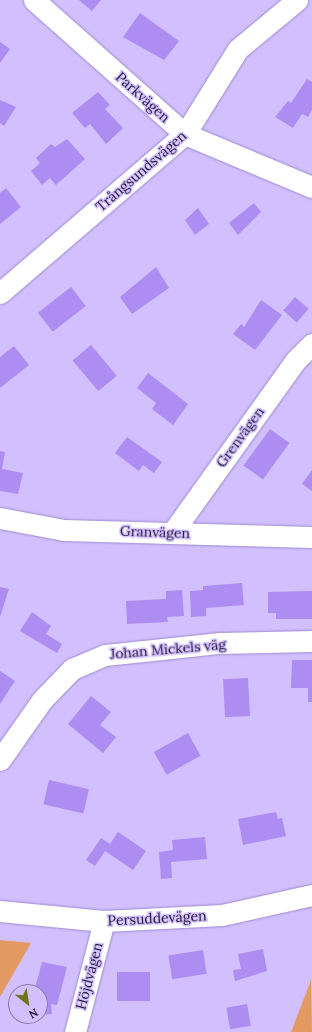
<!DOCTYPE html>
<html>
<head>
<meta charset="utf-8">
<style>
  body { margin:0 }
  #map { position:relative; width:312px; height:1032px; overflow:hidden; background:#d1c0fd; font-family:Lora,serif }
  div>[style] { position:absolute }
  .green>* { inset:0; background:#e39a62 }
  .building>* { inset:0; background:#ad8df1; transform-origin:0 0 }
  .roads { filter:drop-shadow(0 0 1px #9f8ad2) drop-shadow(0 0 1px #9f8ad2) }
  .street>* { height:21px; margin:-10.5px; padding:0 10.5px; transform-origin:10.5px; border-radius:10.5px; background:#fff }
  span { translate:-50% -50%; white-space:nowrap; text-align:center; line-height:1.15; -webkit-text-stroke:3px #d1c0fd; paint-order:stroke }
  .street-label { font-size:14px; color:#201733 }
  .north { position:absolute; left:8px; top:984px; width:40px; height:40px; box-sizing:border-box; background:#d1c0fd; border:1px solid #8a7cac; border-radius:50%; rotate:150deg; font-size:11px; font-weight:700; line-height:16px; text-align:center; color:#201733 }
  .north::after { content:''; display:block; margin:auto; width:14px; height:18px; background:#697520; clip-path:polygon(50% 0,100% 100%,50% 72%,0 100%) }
</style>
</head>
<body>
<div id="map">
  <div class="green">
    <div style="clip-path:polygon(0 940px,31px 943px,0 997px)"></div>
    <div style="clip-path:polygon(311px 980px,312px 1032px,291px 1032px)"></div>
  </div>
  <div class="building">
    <div style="clip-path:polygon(79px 0,101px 0,92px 11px)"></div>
    <div style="clip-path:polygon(140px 13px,179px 41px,164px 60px,123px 37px)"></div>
    <div style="clip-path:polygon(0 42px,10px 49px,0 63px)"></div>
    <div style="clip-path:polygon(307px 79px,312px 82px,312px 110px,308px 117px,302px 114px,293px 128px,275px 117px,288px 101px,291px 103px)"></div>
    <div style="clip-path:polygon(98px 92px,110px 105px,105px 109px,123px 128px,106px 144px,90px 124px,85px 128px,72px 113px)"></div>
    <div style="clip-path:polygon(0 100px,16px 107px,4px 126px,0 123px)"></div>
    <div style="clip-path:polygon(67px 139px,85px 159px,56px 185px,50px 178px,42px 185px,31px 171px,40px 163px,36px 158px,51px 144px,55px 147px)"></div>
    <div style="clip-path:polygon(6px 188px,21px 207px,0 224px,0 193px)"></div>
    <div style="clip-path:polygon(254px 203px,261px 212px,238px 235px,229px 223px)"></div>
    <div style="clip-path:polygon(198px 208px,209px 224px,195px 235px,185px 220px)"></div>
    <div style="clip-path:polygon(156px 267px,169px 288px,132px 314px,120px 297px)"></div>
    <div style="left:71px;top:287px;width:24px;height:42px;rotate:52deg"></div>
    <div style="left:295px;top:297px;width:18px;height:18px;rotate:41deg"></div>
    <div style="clip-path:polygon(261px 300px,282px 315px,255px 350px,233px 334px,241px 324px,244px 327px)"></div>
    <div style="left:91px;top:345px;width:40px;height:24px;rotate:50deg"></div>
    <div style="clip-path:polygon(14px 346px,29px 365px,0 388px,0 357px)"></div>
    <div style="clip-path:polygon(148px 373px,188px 404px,173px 425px,152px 409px,156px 403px,137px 388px)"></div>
    <div style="left:270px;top:429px;width:24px;height:45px;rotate:36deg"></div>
    <div style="clip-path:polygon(127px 437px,162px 462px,154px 473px,143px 465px,139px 471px,115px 453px)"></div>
    <div style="clip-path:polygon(0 451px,5px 452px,2px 469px,23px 473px,18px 494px,0 491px)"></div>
    <div style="clip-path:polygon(312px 470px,312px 491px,302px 484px)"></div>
    <div style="clip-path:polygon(242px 583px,244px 605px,206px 608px,206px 616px,191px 617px,190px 591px,203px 590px,203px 586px)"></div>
    <div style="clip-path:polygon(0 587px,9px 589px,0 617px)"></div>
    <div style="clip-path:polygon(182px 590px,184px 616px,167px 617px,168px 622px,127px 624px,126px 601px,166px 599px,166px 591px)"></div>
    <div style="clip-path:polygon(312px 591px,312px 619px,276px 619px,276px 613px,268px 613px,268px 592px)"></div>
    <div style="clip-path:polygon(32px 612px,51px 626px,46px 634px,62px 644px,57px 653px,20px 631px)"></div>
    <div style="clip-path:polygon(292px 660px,312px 660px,312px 702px,308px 702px,308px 688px,291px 688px)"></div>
    <div style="clip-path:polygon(0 671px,15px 681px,0 704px)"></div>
    <div style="left:248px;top:678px;width:38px;height:25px;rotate:87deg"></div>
    <div style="clip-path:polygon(91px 696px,111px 712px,100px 725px,116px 737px,103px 753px,68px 724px)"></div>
    <div style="left:188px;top:733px;width:26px;height:39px;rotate:61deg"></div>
    <div style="left:49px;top:780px;width:41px;height:25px;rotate:13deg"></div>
    <div style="clip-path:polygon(276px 812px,278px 819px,282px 818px,286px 836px,243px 845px,238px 819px)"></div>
    <div style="clip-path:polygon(118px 832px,146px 851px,133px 870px,105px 851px,95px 866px,86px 860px,101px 838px,110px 844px)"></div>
    <div style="clip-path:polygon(205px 837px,207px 859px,171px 862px,172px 878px,161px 879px,159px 852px,173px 850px,172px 840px)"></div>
    <div style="clip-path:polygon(263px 949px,267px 971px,235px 981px,233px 970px,241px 969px,238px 954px)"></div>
    <div style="left:203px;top:950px;width:24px;height:35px;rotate:81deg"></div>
    <div style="clip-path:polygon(42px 962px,67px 967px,57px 1005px,51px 1004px,52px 1014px,40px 1015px,40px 992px,34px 992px)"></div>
    <div style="left:117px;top:972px;width:33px;height:29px"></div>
    <div style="left:247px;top:1004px;width:22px;height:21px;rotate:80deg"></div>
  </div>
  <div class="roads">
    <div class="street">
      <div style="left:34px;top:0;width:202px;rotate:41.6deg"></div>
      <div style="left:185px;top:134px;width:138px;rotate:22.7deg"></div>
      <div style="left:0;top:293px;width:244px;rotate:-40.7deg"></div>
      <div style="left:185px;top:134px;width:100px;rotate:-58.1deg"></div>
      <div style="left:238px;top:49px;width:77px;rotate:-39.7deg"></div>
      <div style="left:0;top:518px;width:65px;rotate:10.6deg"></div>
      <div style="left:64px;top:530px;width:248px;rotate:1.6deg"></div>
      <div style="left:172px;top:533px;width:211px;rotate:-54.4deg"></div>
      <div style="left:295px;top:361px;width:24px;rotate:-45deg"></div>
      <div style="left:0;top:760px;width:73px;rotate:-55deg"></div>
      <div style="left:42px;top:700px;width:43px;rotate:-45.9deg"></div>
      <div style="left:72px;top:669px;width:36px;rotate:-23deg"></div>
      <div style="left:105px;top:655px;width:116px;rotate:-6deg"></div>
      <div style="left:220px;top:643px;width:92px;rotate:-1.2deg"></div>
      <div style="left:0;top:911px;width:104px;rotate:5.5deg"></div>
      <div style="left:104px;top:921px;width:118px;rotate:-2.9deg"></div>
      <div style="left:222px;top:915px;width:92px;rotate:-12.5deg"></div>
      <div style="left:75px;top:1032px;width:115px;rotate:-75.4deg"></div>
    </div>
  </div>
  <div class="street-label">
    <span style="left:143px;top:97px;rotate:42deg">Parkvägen</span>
    <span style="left:141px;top:171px;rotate:-41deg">Trångsundsvägen</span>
    <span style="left:240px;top:437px;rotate:-54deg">Grenvägen</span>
    <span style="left:155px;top:532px;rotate:2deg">Granvägen</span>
    <span style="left:168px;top:649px;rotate:-5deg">Johan Mickels väg</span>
    <span style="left:157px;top:918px;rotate:-3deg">Persuddevägen</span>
    <span style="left:89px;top:976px;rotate:-75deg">Höjdvägen</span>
  </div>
  <div class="north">N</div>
</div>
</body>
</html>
